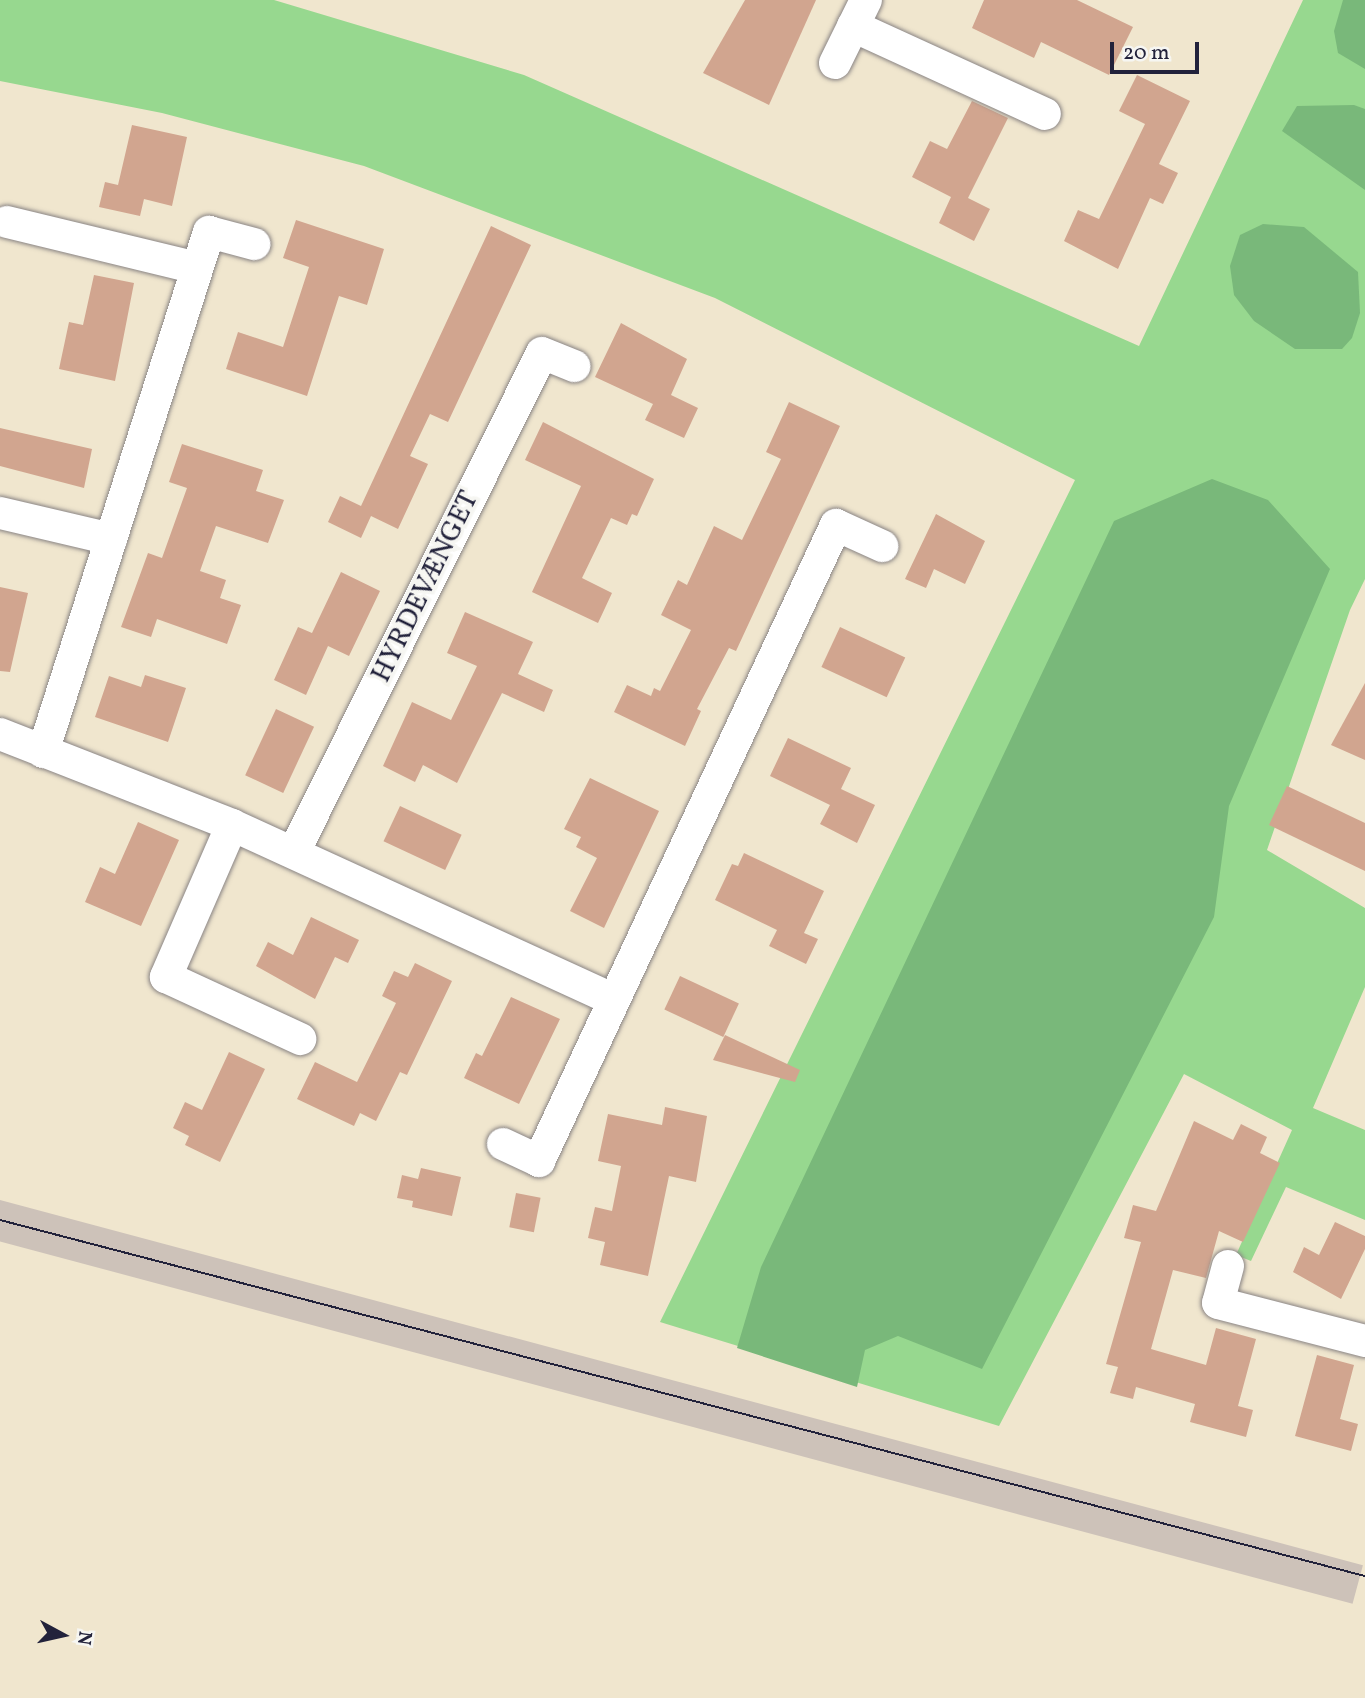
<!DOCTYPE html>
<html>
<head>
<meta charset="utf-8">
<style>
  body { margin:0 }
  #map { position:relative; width:1365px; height:1698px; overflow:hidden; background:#f0e6ce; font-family:Vollkorn,serif }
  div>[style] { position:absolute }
  .industrial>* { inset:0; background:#cdc2b9; transform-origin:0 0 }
  .green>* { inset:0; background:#97d88f }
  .forest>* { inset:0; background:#79b87a }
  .building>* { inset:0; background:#d1a58f; transform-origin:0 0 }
  .roads { filter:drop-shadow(0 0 2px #898484) drop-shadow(0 0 2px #898484) }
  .minor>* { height:32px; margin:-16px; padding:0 16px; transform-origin:16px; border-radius:16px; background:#fff }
  .tram>* { height:2px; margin:-1px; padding:0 1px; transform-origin:1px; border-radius:1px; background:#22223b }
  span { translate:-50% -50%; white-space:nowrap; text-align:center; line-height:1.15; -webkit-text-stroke:7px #f6f6f2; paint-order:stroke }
  .street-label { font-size:28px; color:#22223b }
  .north { position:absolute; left:28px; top:1600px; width:70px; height:70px; -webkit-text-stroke:5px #f6f6f2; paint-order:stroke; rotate:98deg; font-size:19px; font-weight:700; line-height:28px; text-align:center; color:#22223b }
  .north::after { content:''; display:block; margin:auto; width:24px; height:32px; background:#22223b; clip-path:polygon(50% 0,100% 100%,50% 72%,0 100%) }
  .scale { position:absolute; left:1110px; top:42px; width:89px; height:32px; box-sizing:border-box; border:4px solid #22223b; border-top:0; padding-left:9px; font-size:21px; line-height:24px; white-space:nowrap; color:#22223b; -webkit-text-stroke:5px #f6f6f2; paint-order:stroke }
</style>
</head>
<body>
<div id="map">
  <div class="industrial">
    <div style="left:0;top:1200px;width:1411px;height:40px;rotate:15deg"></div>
  </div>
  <div class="green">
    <div style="clip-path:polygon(0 0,274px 0,524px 75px,1139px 346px,1303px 0,1365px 0,1365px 579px,1350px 610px,1267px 850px,1365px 908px,1365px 987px,1313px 1108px,1365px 1130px,1365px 1220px,1286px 1187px,1251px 1261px,1236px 1255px,1292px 1130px,1184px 1074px,999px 1426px,660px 1322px,1075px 480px,715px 298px,364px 166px,162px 113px,0 81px)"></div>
  </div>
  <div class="forest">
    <div style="clip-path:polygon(1343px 0,1365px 0,1365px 69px,1338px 53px,1334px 31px)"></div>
    <div style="clip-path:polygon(1354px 105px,1365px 109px,1365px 190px,1282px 131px,1297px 106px)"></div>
    <div style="clip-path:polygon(1263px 224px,1304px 227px,1358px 272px,1360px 313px,1352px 338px,1342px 349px,1295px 349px,1254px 321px,1234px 295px,1230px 266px,1240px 235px)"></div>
    <div style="clip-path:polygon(1212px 479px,1268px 500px,1330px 569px,1229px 806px,1214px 917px,982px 1369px,898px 1336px,865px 1350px,857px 1387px,737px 1348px,761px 1267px,1114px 521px)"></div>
  </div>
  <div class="building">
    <div style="clip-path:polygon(745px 0,816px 0,769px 105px,703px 73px)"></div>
    <div style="clip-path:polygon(984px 0,1077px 0,1133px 27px,1109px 75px,1041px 42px,1034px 58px,972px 28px)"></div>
    <div style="clip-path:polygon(1137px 75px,1190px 101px,1159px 164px,1178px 173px,1163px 204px,1150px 198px,1118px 269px,1064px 241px,1078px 210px,1099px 219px,1145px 124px,1119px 111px)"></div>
    <div style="clip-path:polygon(972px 101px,1008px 118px,968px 198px,990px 209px,974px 241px,939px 223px,951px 197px,912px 177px,930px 141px,947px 149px)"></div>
    <div style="clip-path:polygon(132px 125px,187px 137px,172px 206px,144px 199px,140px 216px,99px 207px,105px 182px,118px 185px)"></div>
    <div style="clip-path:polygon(296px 220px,384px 249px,367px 305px,339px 296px,307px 396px,226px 369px,238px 332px,283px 347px,309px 267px,283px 258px)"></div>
    <div style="clip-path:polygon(491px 226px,531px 245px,448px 422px,430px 414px,410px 456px,428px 464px,398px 529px,371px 516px,361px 538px,328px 522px,340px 496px,361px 506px)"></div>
    <div style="clip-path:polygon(94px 275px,134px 283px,115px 381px,59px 369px,69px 322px,83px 325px)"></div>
    <div style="clip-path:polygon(621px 323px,687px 359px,671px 395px,698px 408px,684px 438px,645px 420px,653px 404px,595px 377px)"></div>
    <div style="clip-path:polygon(789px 402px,840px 426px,736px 651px,729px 648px,697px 709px,701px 711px,685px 746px,614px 712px,627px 685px,651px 696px,654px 688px,660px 691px,691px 630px,661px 615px,678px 580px,687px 585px,714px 526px,742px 540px,781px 459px,766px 452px)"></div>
    <div style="clip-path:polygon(543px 422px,654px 479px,637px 516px,632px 514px,627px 525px,611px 518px,582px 578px,612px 593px,598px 623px,532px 592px,581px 486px,525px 460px)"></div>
    <div style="clip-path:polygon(0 428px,92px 449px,84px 488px,0 466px)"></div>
    <div style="clip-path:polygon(182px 444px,263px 470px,256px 491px,284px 500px,268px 543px,216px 526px,200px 571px,226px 580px,220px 598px,241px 605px,227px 644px,157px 619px,151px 637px,121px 627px,148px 553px,162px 558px,187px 488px,169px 482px)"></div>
    <div style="clip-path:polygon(936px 514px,985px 541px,965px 584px,934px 569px,926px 588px,905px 579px)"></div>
    <div style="clip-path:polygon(341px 572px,380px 591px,349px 656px,328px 646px,306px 695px,274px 680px,298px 627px,312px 633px)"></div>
    <div style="clip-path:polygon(0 587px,28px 593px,10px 672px,0 671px)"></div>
    <div style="clip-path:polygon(465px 612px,533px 642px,518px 674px,553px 690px,544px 712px,502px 693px,457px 783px,423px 765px,415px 782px,383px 766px,412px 702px,451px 720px,477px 666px,447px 653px)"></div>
    <div style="left:840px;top:627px;width:72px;height:44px;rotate:25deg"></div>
    <div style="clip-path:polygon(145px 675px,186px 688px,168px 742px,95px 717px,109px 676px,141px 687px)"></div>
    <div style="clip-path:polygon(1365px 683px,1365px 760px,1331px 745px)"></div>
    <div style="left:276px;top:709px;width:42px;height:73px;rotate:25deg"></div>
    <div style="clip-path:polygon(788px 738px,851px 768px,841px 789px,875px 805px,857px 843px,820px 824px,830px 805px,770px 776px)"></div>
    <div style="clip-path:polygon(590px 778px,659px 811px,604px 928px,570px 911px,597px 858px,576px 847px,581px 837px,564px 829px)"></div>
    <div style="clip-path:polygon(1287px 786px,1365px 823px,1365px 871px,1269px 825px)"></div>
    <div style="left:400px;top:806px;width:68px;height:39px;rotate:25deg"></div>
    <div style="clip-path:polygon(138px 822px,179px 840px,141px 926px,85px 902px,100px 867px,115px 874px)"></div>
    <div style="clip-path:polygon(744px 853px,824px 891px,804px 933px,818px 939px,806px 964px,769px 946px,777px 930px,715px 900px,732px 864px,738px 866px)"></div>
    <div style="clip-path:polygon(311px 917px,359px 940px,348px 963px,335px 957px,315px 999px,256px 966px,268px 942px,293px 955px)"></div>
    <div style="clip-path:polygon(415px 963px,452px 981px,407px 1075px,400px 1072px,376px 1121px,360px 1113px,354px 1126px,297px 1099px,315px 1062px,357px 1082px,396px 1003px,382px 996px,394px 971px,408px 977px)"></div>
    <div style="left:680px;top:976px;width:65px;height:37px;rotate:25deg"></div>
    <div style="clip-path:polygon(511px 997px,560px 1019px,519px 1104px,464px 1078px,476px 1053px,482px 1056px)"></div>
    <div style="clip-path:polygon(725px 1035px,800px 1070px,795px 1082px,713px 1060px)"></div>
    <div style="clip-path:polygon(229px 1052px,265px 1069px,220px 1162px,185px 1145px,189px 1136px,173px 1128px,185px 1102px,202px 1110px)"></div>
    <div style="clip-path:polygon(665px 1107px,707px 1116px,696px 1182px,669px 1176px,648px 1276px,600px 1265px,605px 1242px,588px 1238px,595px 1207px,612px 1211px,621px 1166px,598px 1161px,608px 1114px,662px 1125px)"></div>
    <div style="clip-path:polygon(1194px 1121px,1233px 1140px,1241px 1124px,1267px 1137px,1260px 1153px,1280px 1163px,1243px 1242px,1219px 1231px,1206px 1278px,1173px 1270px,1151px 1349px,1206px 1365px,1216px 1328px,1256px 1339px,1238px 1406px,1253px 1410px,1246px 1437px,1190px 1422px,1195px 1404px,1136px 1387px,1133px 1399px,1110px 1393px,1118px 1367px,1106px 1364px,1141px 1242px,1124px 1238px,1133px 1205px,1156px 1211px)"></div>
    <div style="clip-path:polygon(421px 1168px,461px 1177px,452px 1216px,412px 1207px,413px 1201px,397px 1198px,402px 1175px,418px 1179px)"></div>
    <div style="left:516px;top:1193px;width:25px;height:35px;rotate:11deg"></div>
    <div style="clip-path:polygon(1335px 1222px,1365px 1236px,1365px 1249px,1341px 1299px,1293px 1272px,1304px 1247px,1319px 1255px)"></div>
    <div style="clip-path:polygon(1317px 1355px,1354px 1365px,1340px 1419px,1358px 1424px,1351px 1451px,1295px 1436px)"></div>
  </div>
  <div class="roads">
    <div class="minor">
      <div style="left:853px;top:26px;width:211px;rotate:24.6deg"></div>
      <div style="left:835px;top:63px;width:70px;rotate:-63.8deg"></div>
      <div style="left:7px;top:222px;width:195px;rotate:13.6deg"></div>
      <div style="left:0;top:513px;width:114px;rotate:13.2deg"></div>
      <div style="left:0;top:734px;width:249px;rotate:21.4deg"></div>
      <div style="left:232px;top:825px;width:420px;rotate:24.6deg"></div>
      <div style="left:43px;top:752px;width:546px;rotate:-72.3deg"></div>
      <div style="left:209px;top:232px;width:47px;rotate:14.9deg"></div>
      <div style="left:232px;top:825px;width:166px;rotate:113.5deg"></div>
      <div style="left:166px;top:977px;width:148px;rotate:24.8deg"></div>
      <div style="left:294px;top:852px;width:557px;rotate:-63.57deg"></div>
      <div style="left:542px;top:353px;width:35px;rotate:22deg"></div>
      <div style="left:503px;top:1144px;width:40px;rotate:25deg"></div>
      <div style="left:539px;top:1161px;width:702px;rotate:-64.97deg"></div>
      <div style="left:836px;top:525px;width:51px;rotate:24.5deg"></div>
      <div style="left:1228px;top:1266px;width:38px;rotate:105deg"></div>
      <div style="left:1218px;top:1303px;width:152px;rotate:14.5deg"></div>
    </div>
  </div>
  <div class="tram">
    <div style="left:0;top:1220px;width:1411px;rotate:14.62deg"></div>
  </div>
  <div class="street-label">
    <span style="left:426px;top:587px;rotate:-64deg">HYRDEVÆNGET</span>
  </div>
  <div class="north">N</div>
  <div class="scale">20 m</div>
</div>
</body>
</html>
